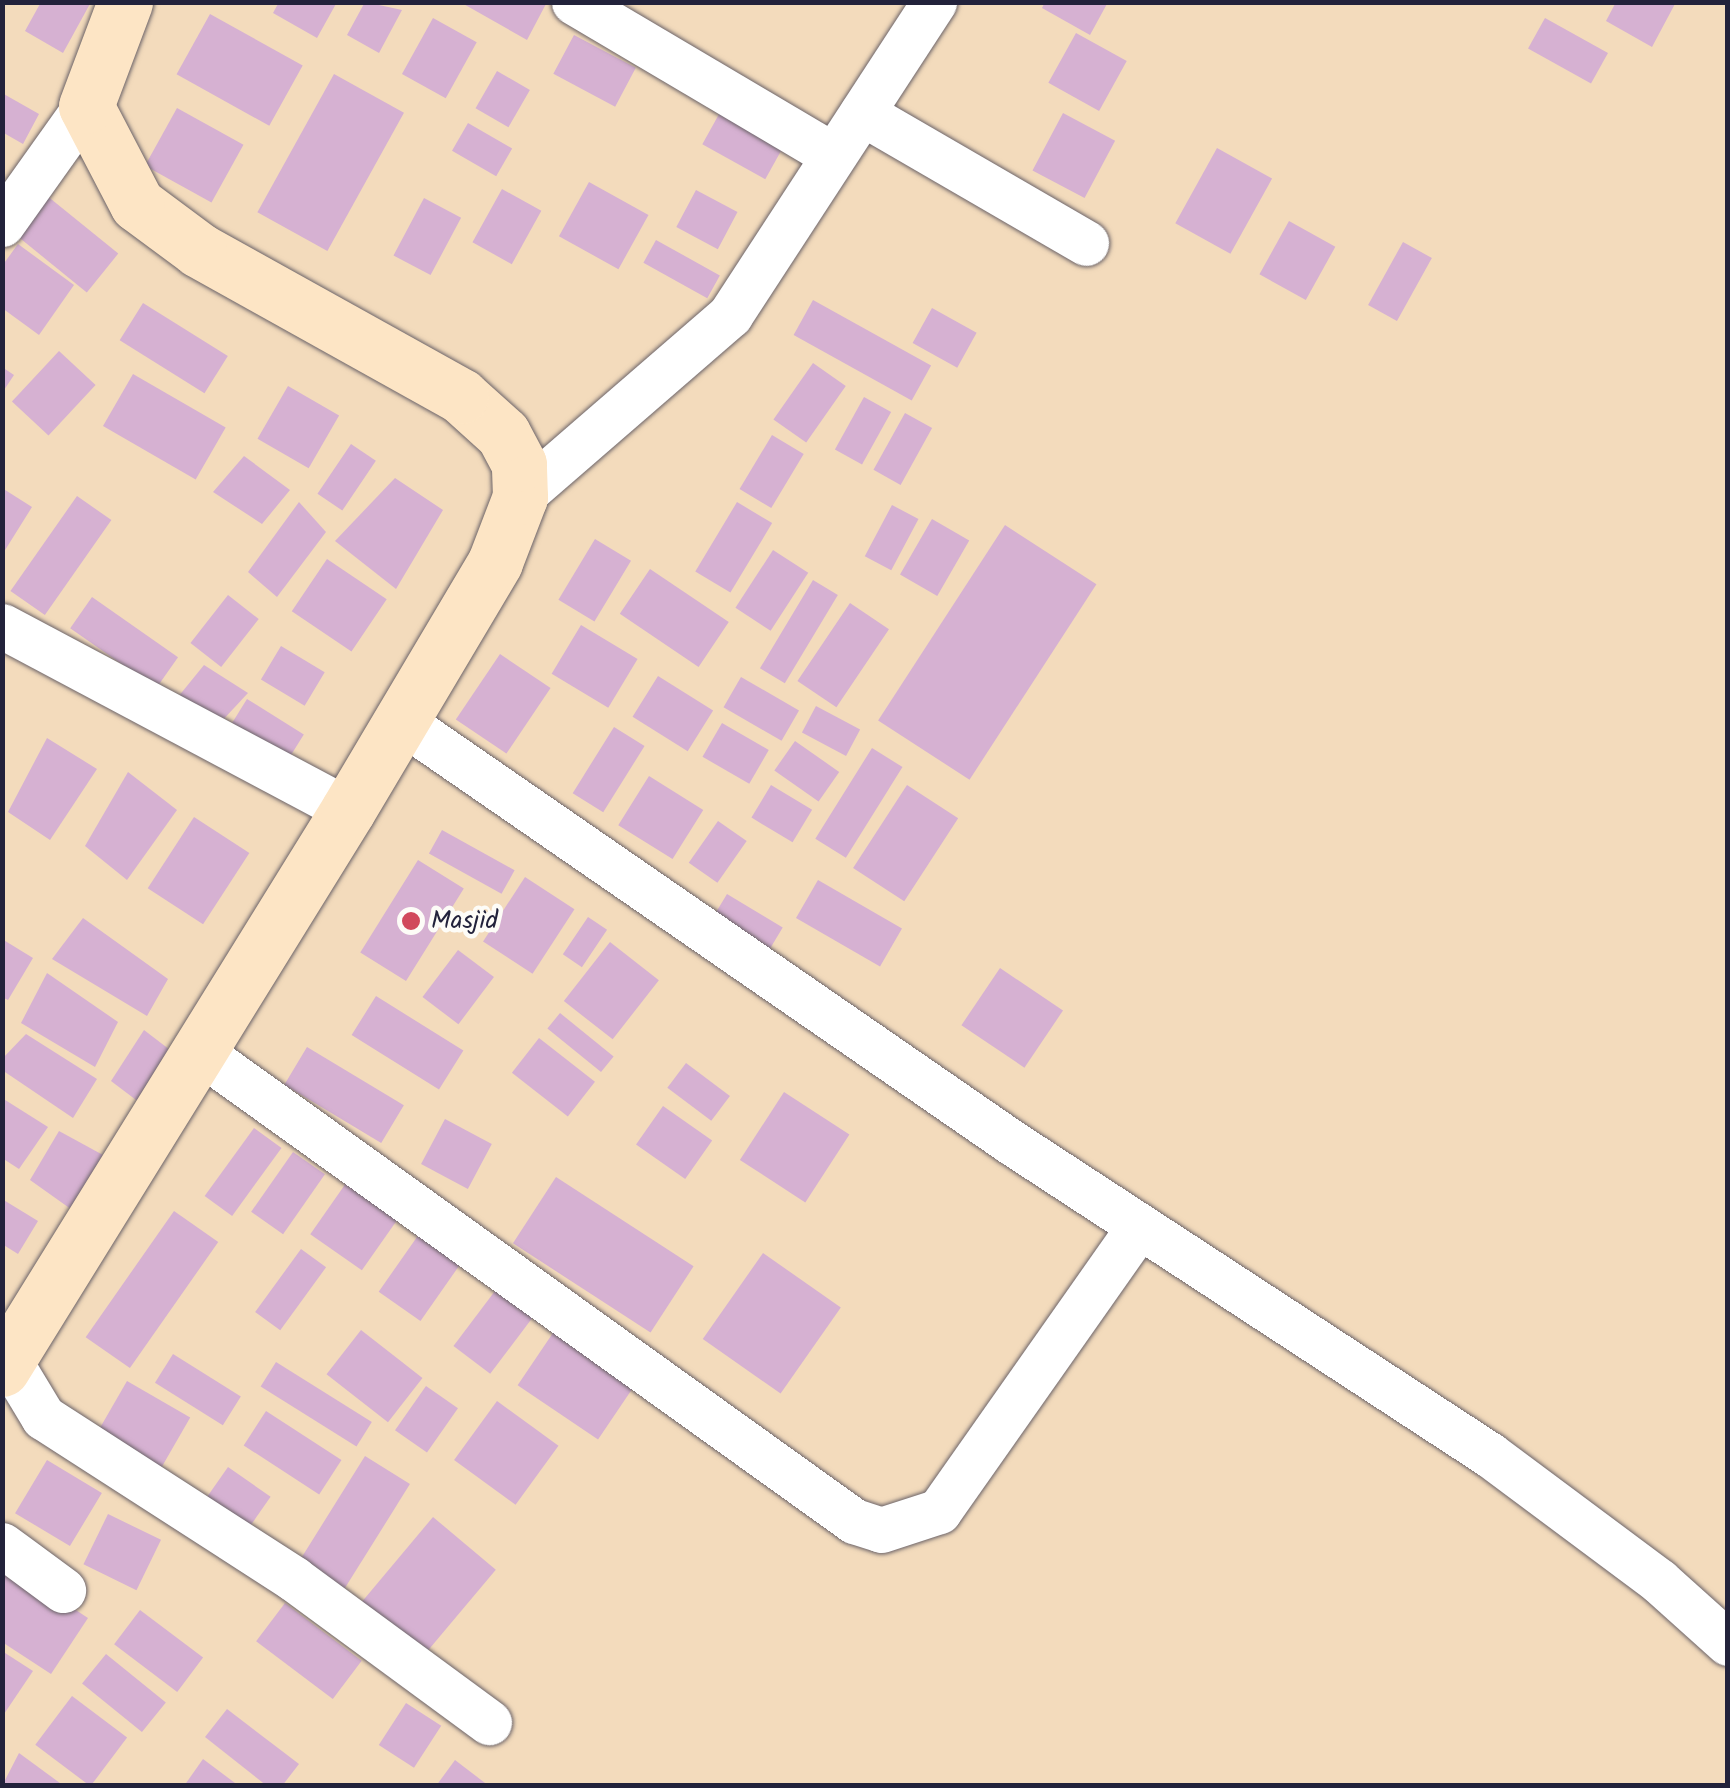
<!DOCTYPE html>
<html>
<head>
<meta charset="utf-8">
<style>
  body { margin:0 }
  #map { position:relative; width:1730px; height:1788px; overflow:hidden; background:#f3dbbc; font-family:Kalam,sans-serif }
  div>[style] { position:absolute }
  .building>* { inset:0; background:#d6b1d2; transform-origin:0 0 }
  .roads { filter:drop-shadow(0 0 2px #6b6368) drop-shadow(0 0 2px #6b6368) }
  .street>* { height:45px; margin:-22.5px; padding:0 22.5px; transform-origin:22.5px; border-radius:22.5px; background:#fff }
  .secondary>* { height:55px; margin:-27.5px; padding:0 27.5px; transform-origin:27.5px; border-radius:27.5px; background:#fde5c5 }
  .dots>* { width:28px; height:28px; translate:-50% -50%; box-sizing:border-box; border:5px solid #fdfcf7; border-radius:50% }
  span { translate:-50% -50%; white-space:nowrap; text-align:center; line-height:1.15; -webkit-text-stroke:9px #fdfcf7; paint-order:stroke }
  .poi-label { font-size:25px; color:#22223b }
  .left { translate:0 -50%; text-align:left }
  .frame { position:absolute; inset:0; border:5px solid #22223b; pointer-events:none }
</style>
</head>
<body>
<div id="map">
  <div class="building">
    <div style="clip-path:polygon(41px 2px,91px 2px,63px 53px,25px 31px)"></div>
    <div style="clip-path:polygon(279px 2px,337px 2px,317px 38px,273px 13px)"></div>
    <div style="clip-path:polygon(365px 2px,402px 10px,379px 53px,347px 35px)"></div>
    <div style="clip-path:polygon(460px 2px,547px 2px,527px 40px)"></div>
    <div style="clip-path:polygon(1045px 2px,1108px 2px,1090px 35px,1042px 8px)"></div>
    <div style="clip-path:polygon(1616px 2px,1676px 2px,1652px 47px,1606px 21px)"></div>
    <div style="left:210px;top:14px;width:106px;height:69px;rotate:29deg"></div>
    <div style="left:433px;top:18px;width:50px;height:64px;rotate:29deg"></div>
    <div style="left:1545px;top:18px;width:72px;height:35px;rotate:29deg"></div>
    <div style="left:1076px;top:33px;width:58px;height:57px;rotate:29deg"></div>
    <div style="left:574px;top:35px;width:70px;height:44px;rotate:28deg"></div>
    <div style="left:497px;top:71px;width:38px;height:43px;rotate:30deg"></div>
    <div style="left:334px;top:74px;width:80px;height:158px;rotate:29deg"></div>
    <div style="clip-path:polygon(2px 93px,39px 114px,23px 144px,2px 132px)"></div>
    <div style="left:728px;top:98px;width:72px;height:53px;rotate:29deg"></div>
    <div style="left:177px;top:108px;width:76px;height:66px;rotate:29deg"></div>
    <div style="left:1063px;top:113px;width:59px;height:65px;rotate:28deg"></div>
    <div style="left:468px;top:123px;width:51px;height:32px;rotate:30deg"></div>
    <div style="left:1217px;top:148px;width:63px;height:86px;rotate:29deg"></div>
    <div style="left:589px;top:182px;width:68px;height:62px;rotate:29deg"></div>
    <div style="left:502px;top:189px;width:45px;height:61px;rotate:29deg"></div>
    <div style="left:696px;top:190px;width:47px;height:42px;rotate:28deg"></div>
    <div style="left:46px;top:195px;width:93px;height:50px;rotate:39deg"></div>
    <div style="left:424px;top:198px;width:42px;height:65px;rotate:28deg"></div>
    <div style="left:1289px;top:221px;width:53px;height:61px;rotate:29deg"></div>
    <div style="left:656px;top:240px;width:73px;height:26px;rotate:29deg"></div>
    <div style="left:1403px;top:242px;width:33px;height:72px;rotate:29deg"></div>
    <div style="clip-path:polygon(18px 244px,74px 285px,39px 335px,2px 308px,2px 266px)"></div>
    <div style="left:813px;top:300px;width:135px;height:40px;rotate:29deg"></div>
    <div style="left:143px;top:303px;width:100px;height:44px;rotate:32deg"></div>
    <div style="left:932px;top:308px;width:51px;height:40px;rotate:29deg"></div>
    <div style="left:59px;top:351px;width:50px;height:69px;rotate:43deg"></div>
    <div style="left:813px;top:363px;width:40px;height:69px;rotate:35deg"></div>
    <div style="clip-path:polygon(2px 367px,14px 375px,2px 393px)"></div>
    <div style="left:133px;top:374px;width:107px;height:60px;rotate:30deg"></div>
    <div style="left:288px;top:386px;width:59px;height:61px;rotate:30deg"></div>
    <div style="left:864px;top:397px;width:31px;height:60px;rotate:29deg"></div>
    <div style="left:905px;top:413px;width:31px;height:65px;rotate:29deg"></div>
    <div style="left:772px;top:435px;width:37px;height:63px;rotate:31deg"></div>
    <div style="left:351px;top:444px;width:30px;height:60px;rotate:34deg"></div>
    <div style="clip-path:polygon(244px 456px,290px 490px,262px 524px,213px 492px)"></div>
    <div style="clip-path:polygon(395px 478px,443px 510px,396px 589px,335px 541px)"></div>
    <div style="clip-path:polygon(2px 488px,32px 507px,2px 555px)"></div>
    <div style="left:77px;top:496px;width:42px;height:116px;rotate:35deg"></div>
    <div style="clip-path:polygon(299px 502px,326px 532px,277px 597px,248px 572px)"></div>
    <div style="left:737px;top:502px;width:41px;height:81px;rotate:31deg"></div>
    <div style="left:892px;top:505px;width:30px;height:58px;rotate:28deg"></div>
    <div style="left:932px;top:519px;width:43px;height:64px;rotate:30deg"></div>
    <div style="left:1005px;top:525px;width:109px;height:233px;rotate:33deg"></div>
    <div style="left:595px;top:539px;width:42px;height:71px;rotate:31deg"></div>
    <div style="left:773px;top:550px;width:42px;height:69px;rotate:33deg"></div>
    <div style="left:327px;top:559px;width:72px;height:63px;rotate:34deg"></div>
    <div style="left:650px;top:569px;width:95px;height:54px;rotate:34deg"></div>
    <div style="left:813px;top:580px;width:29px;height:103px;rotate:31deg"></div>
    <div style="left:228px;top:595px;width:39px;height:61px;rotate:38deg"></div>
    <div style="left:92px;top:597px;width:105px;height:38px;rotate:35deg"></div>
    <div style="left:850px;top:603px;width:47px;height:94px;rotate:34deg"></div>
    <div style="left:581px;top:625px;width:66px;height:57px;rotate:31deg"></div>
    <div style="left:281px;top:646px;width:51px;height:39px;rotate:31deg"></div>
    <div style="left:500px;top:654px;width:61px;height:79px;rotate:34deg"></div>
    <div style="clip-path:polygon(204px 665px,248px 693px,220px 723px,178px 697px)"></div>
    <div style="left:658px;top:676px;width:65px;height:48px;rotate:32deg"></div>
    <div style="left:741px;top:677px;width:67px;height:35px;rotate:30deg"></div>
    <div style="left:247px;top:699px;width:67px;height:37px;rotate:32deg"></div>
    <div style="left:816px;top:706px;width:50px;height:30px;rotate:28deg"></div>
    <div style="left:722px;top:723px;width:54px;height:39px;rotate:30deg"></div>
    <div style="left:614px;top:727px;width:36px;height:78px;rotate:32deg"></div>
    <div style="clip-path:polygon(47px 738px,97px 769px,50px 840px,8px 812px)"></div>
    <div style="left:795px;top:741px;width:54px;height:36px;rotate:35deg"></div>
    <div style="left:872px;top:748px;width:36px;height:107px;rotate:32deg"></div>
    <div style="clip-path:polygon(128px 772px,177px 810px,127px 880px,85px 846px)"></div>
    <div style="left:649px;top:776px;width:64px;height:58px;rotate:32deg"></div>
    <div style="left:771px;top:785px;width:48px;height:38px;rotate:31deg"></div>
    <div style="left:907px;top:785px;width:61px;height:99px;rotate:33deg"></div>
    <div style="left:194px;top:817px;width:66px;height:85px;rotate:33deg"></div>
    <div style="left:718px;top:821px;width:35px;height:51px;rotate:35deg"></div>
    <div style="left:442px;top:830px;width:83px;height:27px;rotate:29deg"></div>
    <div style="left:418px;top:860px;width:54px;height:109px;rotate:32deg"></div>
    <div style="left:525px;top:877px;width:59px;height:77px;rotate:33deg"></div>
    <div style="left:818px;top:880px;width:97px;height:44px;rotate:30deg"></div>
    <div style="left:727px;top:894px;width:65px;height:35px;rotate:31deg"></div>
    <div style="left:588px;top:917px;width:23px;height:45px;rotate:34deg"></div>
    <div style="clip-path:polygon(83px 918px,168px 979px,147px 1016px,52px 959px)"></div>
    <div style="clip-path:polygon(2px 939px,33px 958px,8px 1000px,2px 997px)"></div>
    <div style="left:610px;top:942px;width:62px;height:75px;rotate:38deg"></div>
    <div style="left:458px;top:950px;width:45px;height:59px;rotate:37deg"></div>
    <div style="left:1000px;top:968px;width:76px;height:69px;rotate:34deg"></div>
    <div style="clip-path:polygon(47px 973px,118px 1022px,95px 1067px,21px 1023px)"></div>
    <div style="left:376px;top:996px;width:103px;height:46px;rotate:32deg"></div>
    <div style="left:560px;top:1013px;width:69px;height:20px;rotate:39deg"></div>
    <div style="clip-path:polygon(144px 1030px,174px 1053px,144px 1106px,111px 1081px)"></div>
    <div style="clip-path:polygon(26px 1034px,97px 1079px,73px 1118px,2px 1070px,2px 1059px)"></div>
    <div style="left:539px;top:1038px;width:71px;height:44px;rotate:38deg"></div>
    <div style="left:307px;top:1047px;width:113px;height:44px;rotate:31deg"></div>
    <div style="left:686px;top:1063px;width:55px;height:31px;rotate:37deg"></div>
    <div style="left:784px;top:1092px;width:78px;height:81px;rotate:33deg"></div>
    <div style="clip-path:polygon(2px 1098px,48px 1127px,19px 1169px,2px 1158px)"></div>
    <div style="left:663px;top:1106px;width:60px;height:47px;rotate:35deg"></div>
    <div style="left:445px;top:1119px;width:53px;height:51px;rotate:28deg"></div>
    <div style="left:254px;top:1128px;width:34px;height:84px;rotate:36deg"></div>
    <div style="clip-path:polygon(59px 1131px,103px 1155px,75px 1212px,30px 1180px)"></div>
    <div style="left:293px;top:1152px;width:39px;height:73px;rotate:35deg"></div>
    <div style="left:351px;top:1176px;width:63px;height:71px;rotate:35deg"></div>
    <div style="left:556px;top:1177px;width:164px;height:79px;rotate:33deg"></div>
    <div style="clip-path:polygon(2px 1199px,38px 1221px,18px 1254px,2px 1244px)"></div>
    <div style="left:174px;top:1211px;width:54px;height:154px;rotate:35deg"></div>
    <div style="left:424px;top:1227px;width:51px;height:79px;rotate:35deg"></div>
    <div style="left:301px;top:1249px;width:31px;height:78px;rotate:36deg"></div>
    <div style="left:763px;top:1253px;width:95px;height:105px;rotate:35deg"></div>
    <div style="left:501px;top:1283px;width:46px;height:79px;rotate:37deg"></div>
    <div style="left:559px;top:1324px;width:97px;height:74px;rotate:34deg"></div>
    <div style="left:361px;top:1330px;width:78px;height:56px;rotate:38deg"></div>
    <div style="left:173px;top:1354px;width:80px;height:34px;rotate:32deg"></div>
    <div style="left:276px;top:1362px;width:113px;height:29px;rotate:32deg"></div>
    <div style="left:127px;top:1381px;width:73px;height:66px;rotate:30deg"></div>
    <div style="left:426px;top:1386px;width:39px;height:54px;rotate:35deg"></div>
    <div style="left:497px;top:1401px;width:76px;height:73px;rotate:36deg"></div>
    <div style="left:266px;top:1411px;width:90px;height:41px;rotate:33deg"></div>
    <div style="left:365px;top:1456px;width:53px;height:125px;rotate:32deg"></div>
    <div style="left:47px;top:1460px;width:64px;height:62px;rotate:31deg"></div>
    <div style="left:228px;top:1467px;width:52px;height:51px;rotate:35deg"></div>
    <div style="left:108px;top:1514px;width:59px;height:56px;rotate:26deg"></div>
    <div style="left:433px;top:1517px;width:82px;height:119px;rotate:40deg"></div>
    <div style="clip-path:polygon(2px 1562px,88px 1618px,51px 1674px,2px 1642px)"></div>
    <div style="left:285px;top:1603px;width:96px;height:48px;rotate:37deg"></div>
    <div style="left:140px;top:1610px;width:79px;height:43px;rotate:37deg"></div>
    <div style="clip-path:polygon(2px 1651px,33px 1671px,2px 1717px)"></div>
    <div style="left:106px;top:1654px;width:77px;height:38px;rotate:39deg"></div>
    <div style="left:72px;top:1696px;width:69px;height:61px;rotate:37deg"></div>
    <div style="left:406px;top:1703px;width:42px;height:50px;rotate:33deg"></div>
    <div style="clip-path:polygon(227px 1709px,299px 1764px,282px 1786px,267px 1786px,205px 1737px)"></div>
    <div style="clip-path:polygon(19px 1753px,64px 1786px,2px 1786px)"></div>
    <div style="clip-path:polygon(203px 1759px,239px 1786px,184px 1786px)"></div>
    <div style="clip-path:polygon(455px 1760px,489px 1786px,436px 1786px)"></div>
  </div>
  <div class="roads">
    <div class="street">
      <div style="left:574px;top:2px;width:301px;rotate:30.6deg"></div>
      <div style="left:862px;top:113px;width:259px;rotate:30.1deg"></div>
      <div style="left:2px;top:224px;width:145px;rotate:-54.6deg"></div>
      <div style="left:520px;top:497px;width:278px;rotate:-40.9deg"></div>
      <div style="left:730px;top:315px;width:374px;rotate:-56.9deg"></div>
      <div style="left:2px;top:626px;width:392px;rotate:28deg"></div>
      <div style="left:401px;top:721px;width:741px;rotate:34.61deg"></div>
      <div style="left:1011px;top:1142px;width:572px;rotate:33.16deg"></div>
      <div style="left:1490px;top:1455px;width:211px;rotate:36.7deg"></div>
      <div style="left:1659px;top:1581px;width:93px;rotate:41.9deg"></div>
      <div style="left:200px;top:1052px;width:805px;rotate:35.65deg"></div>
      <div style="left:854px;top:1521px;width:28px;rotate:18deg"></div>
      <div style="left:881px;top:1530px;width:61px;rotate:-18.1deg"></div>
      <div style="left:939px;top:1511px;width:348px;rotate:-54.9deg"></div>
      <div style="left:8px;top:1359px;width:68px;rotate:58.9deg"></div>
      <div style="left:43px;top:1417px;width:299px;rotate:32.8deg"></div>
      <div style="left:294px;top:1579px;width:242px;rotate:36.3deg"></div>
      <div style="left:2px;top:1545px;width:76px;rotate:36.4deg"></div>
    </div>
    <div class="secondary">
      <div style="left:2px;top:1369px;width:657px;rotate:-58.24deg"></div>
      <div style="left:348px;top:810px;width:288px;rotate:-59.3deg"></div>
      <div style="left:495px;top:562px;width:70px;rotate:-69deg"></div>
      <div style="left:520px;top:497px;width:33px;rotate:-92deg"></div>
      <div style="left:519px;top:464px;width:34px;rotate:-118deg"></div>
      <div style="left:503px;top:434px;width:57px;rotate:-137.9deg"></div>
      <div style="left:461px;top:396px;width:300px;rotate:-150.9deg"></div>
      <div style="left:199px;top:250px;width:77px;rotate:-143.4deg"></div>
      <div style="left:137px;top:204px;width:110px;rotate:-117.5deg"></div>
      <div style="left:86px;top:106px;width:111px;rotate:-69.4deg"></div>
    </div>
  </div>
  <div class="dots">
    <div style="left:411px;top:921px;background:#d1495b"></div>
  </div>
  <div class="poi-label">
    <span class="left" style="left:431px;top:921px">Masjid</span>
  </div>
  <div class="frame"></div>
</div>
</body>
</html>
